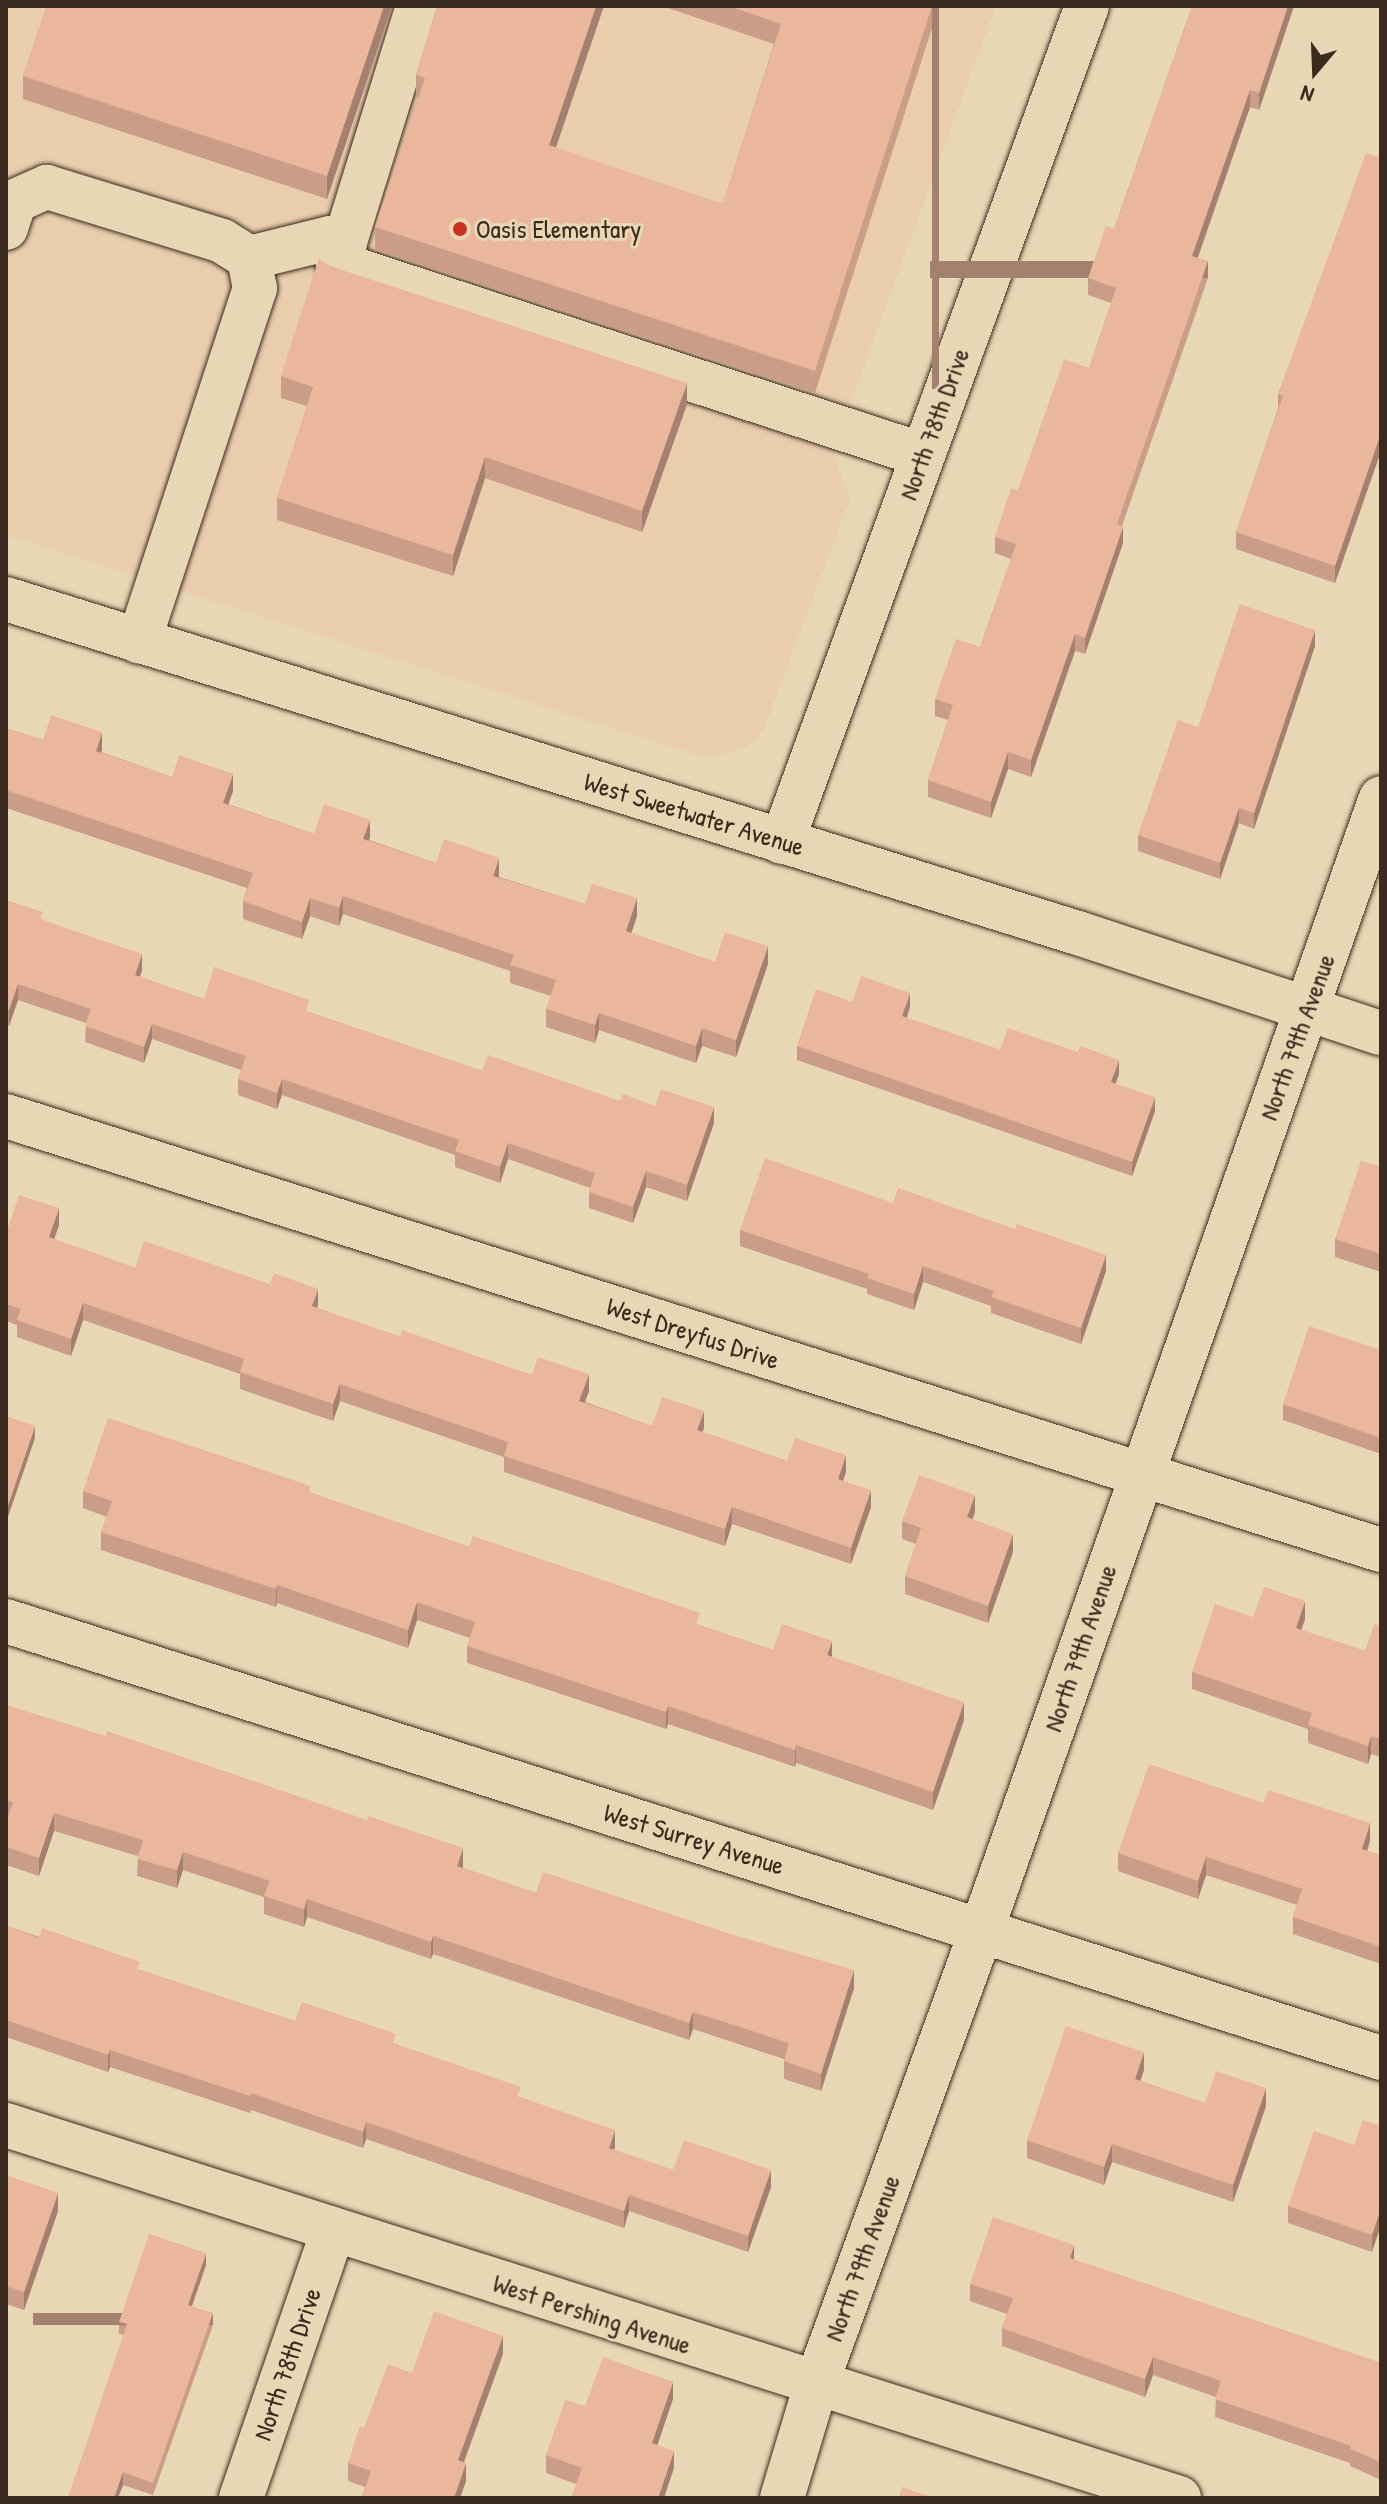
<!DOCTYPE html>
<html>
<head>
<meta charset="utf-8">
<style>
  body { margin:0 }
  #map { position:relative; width:1387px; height:2504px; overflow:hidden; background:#e8d7b4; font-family:"Patrick Hand",sans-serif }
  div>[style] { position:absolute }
  .built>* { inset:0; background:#e9cdad }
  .roads { filter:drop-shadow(0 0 2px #3b2a1e) drop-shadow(0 0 2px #3b2a1e) }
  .minor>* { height:44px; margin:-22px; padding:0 22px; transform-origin:22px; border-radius:22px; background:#e8d7b4 }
  .wall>* { inset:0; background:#c99d87 }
  .shaded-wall>* { inset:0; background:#a4806e; transform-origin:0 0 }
  .building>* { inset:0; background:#eab79d }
  .dots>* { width:22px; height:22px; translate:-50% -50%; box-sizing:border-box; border:4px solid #e8d7b4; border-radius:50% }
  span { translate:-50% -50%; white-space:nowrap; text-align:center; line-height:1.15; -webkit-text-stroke:6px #e8d7b4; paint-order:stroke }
  .poi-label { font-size:26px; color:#3b2a1e }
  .left { translate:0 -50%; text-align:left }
  .street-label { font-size:26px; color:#3b2a1e }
  .frame { position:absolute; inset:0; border:8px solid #3b2a1e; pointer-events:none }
  .north { position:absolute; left:1275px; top:32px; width:80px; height:80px; -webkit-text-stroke:6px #e8d7b4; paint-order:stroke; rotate:199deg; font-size:22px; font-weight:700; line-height:32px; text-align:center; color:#3b2a1e }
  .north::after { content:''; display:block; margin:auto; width:28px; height:36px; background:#3b2a1e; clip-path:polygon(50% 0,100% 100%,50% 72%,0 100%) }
</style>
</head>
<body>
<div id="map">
  <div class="built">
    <div style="clip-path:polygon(6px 6px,996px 6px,833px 451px,850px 499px,763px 732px,748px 747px,726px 754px,707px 757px,683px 751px,6px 535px)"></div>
  </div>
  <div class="roads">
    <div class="minor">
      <div style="left:418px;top:6px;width:270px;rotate:107.2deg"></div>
      <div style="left:338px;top:264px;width:615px;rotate:18.08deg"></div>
      <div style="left:6px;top:228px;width:28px;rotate:-72deg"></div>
      <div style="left:15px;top:201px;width:35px;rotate:-24deg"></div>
      <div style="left:47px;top:187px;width:183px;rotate:17.1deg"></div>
      <div style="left:222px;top:241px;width:32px;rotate:32deg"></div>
      <div style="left:249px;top:258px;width:31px;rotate:79deg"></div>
      <div style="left:255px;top:288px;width:372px;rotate:108.2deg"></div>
      <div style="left:249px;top:258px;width:83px;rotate:-13.9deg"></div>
      <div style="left:330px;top:238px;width:16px;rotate:22deg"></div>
      <div style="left:6px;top:599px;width:1123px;rotate:17.31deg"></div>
      <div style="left:1078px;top:933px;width:319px;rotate:18.3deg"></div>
      <div style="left:782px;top:842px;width:890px;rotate:-69.96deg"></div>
      <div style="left:6px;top:1116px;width:1442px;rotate:17.52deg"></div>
      <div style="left:6px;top:1621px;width:1443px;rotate:17.63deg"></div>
      <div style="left:6px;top:2125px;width:1231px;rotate:17.64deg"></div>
      <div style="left:241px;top:2498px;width:282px;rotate:-71deg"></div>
      <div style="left:782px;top:2498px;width:118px;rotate:-73.3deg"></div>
      <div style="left:816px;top:2385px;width:485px;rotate:-70deg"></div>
      <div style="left:982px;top:1929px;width:1199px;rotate:-70.57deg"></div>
    </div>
  </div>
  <div class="wall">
    <div style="clip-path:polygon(47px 6px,392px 6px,327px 199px,23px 99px,23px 76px)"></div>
    <div style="clip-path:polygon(437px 6px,556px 148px,723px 204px,774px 44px,662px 6px,939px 6px,815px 393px,375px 250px,375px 227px,418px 98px,416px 97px,416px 75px)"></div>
    <div style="clip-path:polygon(1192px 6px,1294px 6px,1259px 110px,1250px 107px,1198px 258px,1208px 278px,1122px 526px,1123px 543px,1085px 654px,1075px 651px,1031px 777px,1008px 769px,991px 818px,928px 797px,928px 780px,948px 720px,935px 716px,935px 699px,980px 647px,1011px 559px,995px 553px,995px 537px,1018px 490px,1089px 368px,1111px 303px,1088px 295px,1088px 278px,1114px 229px)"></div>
    <div style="clip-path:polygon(1381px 158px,1381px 451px,1335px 583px,1236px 549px,1236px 532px,1278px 409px,1278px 394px)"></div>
    <div style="clip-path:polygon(330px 266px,687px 404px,642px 532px,485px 478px,453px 576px,277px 520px,277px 498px,307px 406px,281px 398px,281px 376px)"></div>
    <div style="clip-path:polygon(1315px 646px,1254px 829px,1239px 823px,1220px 879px,1138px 851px,1138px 835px,1198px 727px)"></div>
    <div style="clip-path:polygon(6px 728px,43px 740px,102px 750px,101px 752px,172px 777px,233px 791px,228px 804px,314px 834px,370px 837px,369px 840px,436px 863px,499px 876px,499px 877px,585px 904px,637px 916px,631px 933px,715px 962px,768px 964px,736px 1057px,702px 1046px,696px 1063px,599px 1030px,595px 1043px,546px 1027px,546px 1009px,551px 996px,510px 983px,510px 971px,343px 914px,339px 926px,310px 916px,302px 939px,243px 919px,243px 901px,247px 888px,6px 808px)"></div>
    <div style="clip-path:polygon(6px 886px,8px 901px,43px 920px,142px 970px,140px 977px,204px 999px,309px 1012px,482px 1071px,620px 1101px,655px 1106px,714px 1123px,687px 1201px,646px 1187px,633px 1223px,589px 1208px,589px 1192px,590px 1188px,508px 1159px,500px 1183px,455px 1167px,455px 1155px,282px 1095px,277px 1109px,238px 1095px,238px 1079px,241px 1070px,152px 1039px,144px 1063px,85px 1042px,86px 1023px,18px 1000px,9px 1026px,6px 1025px)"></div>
    <div style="clip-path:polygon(852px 1002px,910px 1007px,907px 1018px,1000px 1050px,1119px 1074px,1115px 1083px,1155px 1111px,1132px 1176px,797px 1060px,797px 1046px)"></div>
    <div style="clip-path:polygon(1381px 1167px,1381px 1272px,1335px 1257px,1335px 1239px)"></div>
    <div style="clip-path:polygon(893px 1203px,1106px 1271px,1081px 1344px,991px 1313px,991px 1306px,923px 1282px,914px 1310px,867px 1294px,867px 1289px,740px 1246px,740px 1230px)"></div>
    <div style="clip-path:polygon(59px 1225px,54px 1239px,135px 1268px,318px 1305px,317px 1308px,400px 1337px,589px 1391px,585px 1402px,652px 1426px,704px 1428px,702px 1432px,787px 1461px,846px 1472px,843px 1480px,871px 1507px,851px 1564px,732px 1524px,725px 1546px,504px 1472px,504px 1457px,340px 1401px,333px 1421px,240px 1389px,240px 1374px,83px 1320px,71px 1356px,17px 1337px,17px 1325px,6px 1321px,6px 1227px)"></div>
    <div style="clip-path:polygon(1381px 1350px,1381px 1454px,1283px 1420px,1283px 1404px)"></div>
    <div style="clip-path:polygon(83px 1491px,311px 1493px,773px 1650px,832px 1657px,964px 1720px,933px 1810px,796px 1763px,795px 1767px,668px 1724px,666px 1729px,467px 1663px,467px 1646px,470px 1638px,417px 1620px,408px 1648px,277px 1603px,276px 1607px,101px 1550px,101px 1532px,107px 1517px,83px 1508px)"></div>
    <div style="clip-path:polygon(975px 1512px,973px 1519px,1013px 1552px,988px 1623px,905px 1594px,905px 1576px,916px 1544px,902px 1539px,902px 1521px)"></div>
    <div style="clip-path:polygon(1253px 1617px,1305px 1619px,1301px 1630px,1365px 1651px,1381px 1626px,1381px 1757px,1371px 1754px,1368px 1764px,1308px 1743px,1308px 1729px,1192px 1689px,1192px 1672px)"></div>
    <div style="clip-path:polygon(6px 1705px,463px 1866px,463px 1868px,536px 1893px,854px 1988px,821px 2091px,784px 2079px,784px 2059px,693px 2029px,689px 2040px,433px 1954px,431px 1959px,307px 1917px,304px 1927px,264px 1914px,264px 1897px,183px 1870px,177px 1888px,137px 1876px,138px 1856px,54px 1831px,39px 1876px,6px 1865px,6px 1823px,8px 1818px,6px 1818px)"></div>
    <div style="clip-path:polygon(1370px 1841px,1367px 1851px,1381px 1856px,1381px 1964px,1293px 1934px,1293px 1917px,1297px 1905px,1206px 1875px,1198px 1899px,1118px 1871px,1118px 1853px)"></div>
    <div style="clip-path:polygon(6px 1926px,295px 2021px,396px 2044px,521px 2098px,615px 2147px,614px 2150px,673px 2170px,771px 2187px,748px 2252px,629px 2211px,624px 2228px,366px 2139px,363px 2148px,251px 2110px,250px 2113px,110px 2067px,108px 2072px,6px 2037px)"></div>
    <div style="clip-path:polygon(1144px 2070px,1140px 2081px,1205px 2103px,1266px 2106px,1233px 2202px,1112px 2162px,1104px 2185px,1027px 2158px,1027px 2140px)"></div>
    <div style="clip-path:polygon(1381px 2126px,1372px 2252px,1288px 2223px,1288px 2206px,1354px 2145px)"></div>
    <div style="clip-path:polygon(6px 2175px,58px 2211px,24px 2310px,6px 2304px)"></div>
    <div style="clip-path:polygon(1074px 2260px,1381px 2363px,1381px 2480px,1350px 2466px,1350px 2463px,1215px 2417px,1216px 2397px,1153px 2375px,1145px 2397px,1002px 2346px,1002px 2328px,1007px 2314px,970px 2301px,970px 2284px)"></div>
    <div style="clip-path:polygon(206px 2265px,192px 2306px,213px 2325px,153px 2495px,123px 2485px,118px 2498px,68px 2498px,124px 2335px,119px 2334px,119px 2322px)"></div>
    <div style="clip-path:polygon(503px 2354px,464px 2462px,466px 2481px,460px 2498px,362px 2498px,365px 2487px,348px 2481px,348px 2463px,412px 2373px)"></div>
    <div style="clip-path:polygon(673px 2399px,657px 2445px,674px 2468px,576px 2484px,546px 2473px,546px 2455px,585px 2406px)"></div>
  </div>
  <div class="shaded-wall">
    <div style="clip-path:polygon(384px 6px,392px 6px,327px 199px,327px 176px)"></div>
    <div style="clip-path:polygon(596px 6px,604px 6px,549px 168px,549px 145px)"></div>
    <div style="left:932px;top:6px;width:7px;height:383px"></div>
    <div style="clip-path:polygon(1288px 6px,1294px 6px,1259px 110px,1259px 93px)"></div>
    <div style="clip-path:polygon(1250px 90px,1250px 107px,1192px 273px,1192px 256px)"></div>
    <div style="left:1208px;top:261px;width:17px;height:278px;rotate:90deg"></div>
    <div style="clip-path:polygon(687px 383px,687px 404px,642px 532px,642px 511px)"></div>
    <div style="clip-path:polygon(1381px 433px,1381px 451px,1335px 583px,1335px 566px)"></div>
    <div style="clip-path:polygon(485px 457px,485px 478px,453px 576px,453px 555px)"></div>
    <div style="clip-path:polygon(1123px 527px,1123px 543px,1085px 654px,1085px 638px)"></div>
    <div style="clip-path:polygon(1315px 630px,1315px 646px,1254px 829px,1254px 813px)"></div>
    <div style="clip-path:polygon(1075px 634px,1075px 651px,1031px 777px,1031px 760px)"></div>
    <div style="clip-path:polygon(102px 732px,102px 750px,96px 768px,96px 751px)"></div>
    <div style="clip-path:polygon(1008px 752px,1008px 769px,991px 818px,991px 802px)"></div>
    <div style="clip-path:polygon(233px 774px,233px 791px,223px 820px,223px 803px)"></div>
    <div style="clip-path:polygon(1239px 808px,1239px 823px,1220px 879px,1220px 863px)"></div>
    <div style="clip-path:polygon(370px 820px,370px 837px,363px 856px,363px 839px)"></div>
    <div style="clip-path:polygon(499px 858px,499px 876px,493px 893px,493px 876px)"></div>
    <div style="clip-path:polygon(343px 896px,343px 914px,339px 926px,339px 908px)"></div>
    <div style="clip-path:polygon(310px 898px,310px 916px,302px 939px,302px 922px)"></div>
    <div style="clip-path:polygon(637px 898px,637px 916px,626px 949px,626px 931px)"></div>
    <div style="clip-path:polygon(768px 946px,768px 964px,736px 1057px,736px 1040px)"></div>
    <div style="clip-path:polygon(142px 954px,142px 970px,135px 991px,135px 975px)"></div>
    <div style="clip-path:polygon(18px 984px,18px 1000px,9px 1026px,9px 1010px)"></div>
    <div style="clip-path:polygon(910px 993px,910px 1007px,902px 1030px,902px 1016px)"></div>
    <div style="clip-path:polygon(599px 1013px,599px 1030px,595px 1043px,595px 1025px)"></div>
    <div style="clip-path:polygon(152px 1024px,152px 1039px,144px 1063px,144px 1047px)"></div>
    <div style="clip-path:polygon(702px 1028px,702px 1046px,696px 1063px,696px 1046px)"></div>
    <div style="clip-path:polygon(1119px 1060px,1119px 1074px,1111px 1096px,1111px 1082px)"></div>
    <div style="clip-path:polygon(282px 1079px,282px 1095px,277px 1109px,277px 1093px)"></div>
    <div style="clip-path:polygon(1155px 1097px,1155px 1111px,1132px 1176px,1132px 1162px)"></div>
    <div style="clip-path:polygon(714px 1107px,714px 1123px,687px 1201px,687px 1185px)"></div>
    <div style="clip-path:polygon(508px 1143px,508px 1159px,500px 1183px,500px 1167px)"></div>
    <div style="clip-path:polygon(646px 1171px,646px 1187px,633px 1223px,633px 1207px)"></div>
    <div style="clip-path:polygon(59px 1208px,59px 1225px,49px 1254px,49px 1237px)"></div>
    <div style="clip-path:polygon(1106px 1255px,1106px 1271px,1081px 1344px,1081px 1328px)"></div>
    <div style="clip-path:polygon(923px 1266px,923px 1282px,914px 1310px,914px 1294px)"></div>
    <div style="clip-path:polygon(318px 1289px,318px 1305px,312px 1323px,312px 1306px)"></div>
    <div style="clip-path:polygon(83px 1303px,83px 1320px,71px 1356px,71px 1339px)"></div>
    <div style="clip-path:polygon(589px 1374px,589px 1391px,579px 1417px,579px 1401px)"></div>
    <div style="clip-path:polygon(340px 1384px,340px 1401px,333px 1421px,333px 1404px)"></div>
    <div style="clip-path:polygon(704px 1411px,704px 1428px,697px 1447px,697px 1430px)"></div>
    <div style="clip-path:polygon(35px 1426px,35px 1438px,7px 1520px,7px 1508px)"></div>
    <div style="clip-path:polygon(846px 1455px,846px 1472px,838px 1495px,838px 1479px)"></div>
    <div style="clip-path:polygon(871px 1490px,871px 1507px,851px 1564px,851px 1548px)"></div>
    <div style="clip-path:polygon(975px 1495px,975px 1512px,967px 1535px,967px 1517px)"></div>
    <div style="clip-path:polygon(732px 1507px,732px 1524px,725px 1546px,725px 1529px)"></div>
    <div style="clip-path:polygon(1013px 1534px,1013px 1552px,988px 1623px,988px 1606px)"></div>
    <div style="clip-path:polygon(277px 1585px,277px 1603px,276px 1607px,276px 1589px)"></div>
    <div style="clip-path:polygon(1305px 1601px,1305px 1619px,1296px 1645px,1296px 1628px)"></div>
    <div style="clip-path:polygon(417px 1602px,417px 1620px,408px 1648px,408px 1630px)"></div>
    <div style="clip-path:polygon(832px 1641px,832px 1659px,827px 1655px)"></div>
    <div style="clip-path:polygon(964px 1702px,964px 1720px,933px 1810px,933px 1792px)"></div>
    <div style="clip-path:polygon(668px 1706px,668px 1724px,666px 1729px,666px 1712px)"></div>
    <div style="clip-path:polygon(1371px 1736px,1371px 1754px,1368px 1764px,1368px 1746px)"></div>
    <div style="clip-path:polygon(796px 1745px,796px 1763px,795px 1767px,795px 1750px)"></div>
    <div style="clip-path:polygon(54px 1813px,54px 1831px,39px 1876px,39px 1858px)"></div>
    <div style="clip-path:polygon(1370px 1823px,1370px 1841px,1362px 1867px,1362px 1849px)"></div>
    <div style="clip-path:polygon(463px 1848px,463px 1866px,457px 1884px,457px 1866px)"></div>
    <div style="clip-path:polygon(183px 1852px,183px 1870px,177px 1888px,177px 1870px)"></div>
    <div style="clip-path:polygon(1206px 1857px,1206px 1875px,1198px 1899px,1198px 1881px)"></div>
    <div style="clip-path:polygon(307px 1899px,307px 1917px,304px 1927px,304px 1909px)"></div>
    <div style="clip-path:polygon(433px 1936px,433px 1954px,431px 1959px,431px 1942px)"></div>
    <div style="clip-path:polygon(854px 1970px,854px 1988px,821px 2091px,821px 2074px)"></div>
    <div style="clip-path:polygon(693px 2012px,693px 2029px,689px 2040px,689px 2023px)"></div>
    <div style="clip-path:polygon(110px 2050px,110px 2067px,108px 2072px,108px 2055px)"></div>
    <div style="clip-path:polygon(1144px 2052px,1144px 2070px,1135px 2096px,1135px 2079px)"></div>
    <div style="clip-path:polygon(1266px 2088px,1266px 2106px,1233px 2202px,1233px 2185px)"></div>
    <div style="clip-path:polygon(366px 2122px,366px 2139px,363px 2148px,363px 2132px)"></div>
    <div style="clip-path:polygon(615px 2130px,615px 2147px,609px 2165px,609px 2148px)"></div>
    <div style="clip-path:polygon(1112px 2144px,1112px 2162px,1104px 2185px,1104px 2167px)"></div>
    <div style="clip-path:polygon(771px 2170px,771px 2187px,748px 2252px,748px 2236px)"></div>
    <div style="clip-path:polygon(58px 2193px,58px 2211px,24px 2310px,24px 2292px)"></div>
    <div style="clip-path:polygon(629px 2195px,629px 2211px,624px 2228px,624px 2211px)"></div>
    <div style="clip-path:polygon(1381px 2208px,1381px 2225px,1372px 2252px,1372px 2235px)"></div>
    <div style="clip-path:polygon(1074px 2245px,1074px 2262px,1070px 2258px)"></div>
    <div style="clip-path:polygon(206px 2253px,206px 2265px,188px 2317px,188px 2305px)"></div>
    <div style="left:213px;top:2313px;width:12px;height:180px;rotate:90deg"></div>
    <div style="clip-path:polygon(503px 2336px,503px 2354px,458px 2478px,458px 2460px)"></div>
    <div style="clip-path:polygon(1153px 2357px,1153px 2375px,1145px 2397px,1145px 2379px)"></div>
    <div style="clip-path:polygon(673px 2382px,673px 2399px,652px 2461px,652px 2443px)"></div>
    <div style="clip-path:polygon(674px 2451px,674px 2468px,664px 2498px,658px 2498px)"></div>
    <div style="clip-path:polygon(466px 2463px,466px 2481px,460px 2498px,454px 2498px)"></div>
    <div style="clip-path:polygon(123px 2472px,123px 2485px,118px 2498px,114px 2498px)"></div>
  </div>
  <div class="building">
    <div style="clip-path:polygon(47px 6px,384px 6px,327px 176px,23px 76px)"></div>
    <div style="clip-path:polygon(437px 6px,596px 6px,549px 145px,723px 204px,781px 24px,729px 6px,932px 6px,815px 371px,375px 227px,425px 78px,416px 75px)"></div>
    <div style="clip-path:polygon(1192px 6px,1288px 6px,1259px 93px,1250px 90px,1192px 256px,1208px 261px,1117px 524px,1123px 527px,1085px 638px,1075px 634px,1031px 760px,1008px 752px,991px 802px,928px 780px,953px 705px,935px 699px,956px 639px,980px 647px,1016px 544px,995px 537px,1011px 488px,1018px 490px,1064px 359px,1089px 368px,1116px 288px,1088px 278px,1106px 226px,1114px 229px)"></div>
    <div style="clip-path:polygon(1366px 153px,1381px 158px,1381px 433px,1335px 566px,1236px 532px,1283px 396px,1278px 394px)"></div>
    <div style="clip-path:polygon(319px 258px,330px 266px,687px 383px,642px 511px,485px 457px,453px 555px,277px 498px,313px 387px,281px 376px)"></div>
    <div style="clip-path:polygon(1240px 604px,1315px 630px,1254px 813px,1239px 808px,1220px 863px,1138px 835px,1178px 720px,1198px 727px)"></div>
    <div style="clip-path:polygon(51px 715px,102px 732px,96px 751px,172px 777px,179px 755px,233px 774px,223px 803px,314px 834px,324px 804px,370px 820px,363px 839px,436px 863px,444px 839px,499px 858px,493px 876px,585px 904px,592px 884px,637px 898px,626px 931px,715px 962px,725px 932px,768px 946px,736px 1040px,702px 1028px,696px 1046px,599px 1013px,595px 1025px,546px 1009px,556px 980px,510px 965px,514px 955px,343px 896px,339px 908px,310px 898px,302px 922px,243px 901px,253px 873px,6px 790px,6px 728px,43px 740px)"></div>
    <div style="clip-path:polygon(6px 900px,43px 912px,40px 919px,142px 954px,135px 975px,204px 999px,214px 967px,309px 1000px,306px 1011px,482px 1071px,488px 1055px,620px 1101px,623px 1094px,655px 1106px,661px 1089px,714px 1107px,687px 1185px,646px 1171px,633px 1207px,589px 1192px,595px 1173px,508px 1143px,500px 1167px,455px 1151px,459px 1140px,282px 1079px,277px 1093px,238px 1079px,246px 1056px,152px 1024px,144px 1047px,85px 1026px,91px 1009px,18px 984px,9px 1010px,6px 1009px)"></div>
    <div style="clip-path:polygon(861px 976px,910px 993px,902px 1016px,1000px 1050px,1008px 1028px,1078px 1052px,1080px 1046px,1119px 1060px,1111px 1082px,1155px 1097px,1132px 1162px,797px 1046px,816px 989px,852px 1002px)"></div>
    <div style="clip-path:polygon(765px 1158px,893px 1203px,898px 1188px,1015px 1229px,1017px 1224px,1106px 1255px,1081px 1328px,991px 1297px,994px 1291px,923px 1266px,914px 1294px,867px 1278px,869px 1274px,740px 1230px)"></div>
    <div style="clip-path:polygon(1361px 1161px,1381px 1167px,1381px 1254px,1335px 1239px)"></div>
    <div style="clip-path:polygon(19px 1195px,59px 1208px,49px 1237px,135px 1268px,144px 1241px,270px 1284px,274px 1273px,318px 1289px,312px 1306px,400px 1337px,402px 1330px,532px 1375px,538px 1357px,589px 1374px,579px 1401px,652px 1426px,662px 1397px,704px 1411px,697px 1430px,787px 1461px,795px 1438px,846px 1455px,838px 1479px,871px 1490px,851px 1548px,732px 1507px,725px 1529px,504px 1456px,508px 1442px,340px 1384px,333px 1404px,240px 1372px,244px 1359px,83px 1303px,71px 1339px,17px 1320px,21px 1309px,6px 1304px,6px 1227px,8px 1228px)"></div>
    <div style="clip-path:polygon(1309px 1326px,1381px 1350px,1381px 1438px,1283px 1404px)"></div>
    <div style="clip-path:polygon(6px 1416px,35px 1426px,7px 1508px,6px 1508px)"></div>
    <div style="clip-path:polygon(108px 1418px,311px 1486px,309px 1492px,469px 1547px,473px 1536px,700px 1613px,696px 1624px,773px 1650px,782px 1624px,832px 1641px,827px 1655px,964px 1702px,933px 1792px,796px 1745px,795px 1750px,668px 1706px,666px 1712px,467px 1646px,475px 1622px,417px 1602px,408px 1630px,277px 1585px,276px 1589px,101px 1532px,112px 1501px,83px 1491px)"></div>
    <div style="clip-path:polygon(919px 1475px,975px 1495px,967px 1517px,1013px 1534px,988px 1606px,905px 1576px,921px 1528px,902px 1521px)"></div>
    <div style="clip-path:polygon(1264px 1587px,1305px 1601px,1296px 1628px,1365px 1651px,1374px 1624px,1381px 1626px,1381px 1739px,1371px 1736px,1368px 1746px,1308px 1725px,1312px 1713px,1192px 1672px,1215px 1604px,1253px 1617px)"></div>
    <div style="clip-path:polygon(6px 1705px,106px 1736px,107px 1731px,367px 1820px,368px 1816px,463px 1848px,457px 1866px,536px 1893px,543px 1872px,737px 1936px,854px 1970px,821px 2074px,784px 2061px,789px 2043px,693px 2012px,689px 2023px,433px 1936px,431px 1942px,307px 1899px,304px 1909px,264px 1896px,270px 1881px,183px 1852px,177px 1870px,137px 1859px,143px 1840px,54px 1813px,39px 1858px,6px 1847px,6px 1823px,13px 1802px,6px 1800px)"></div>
    <div style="clip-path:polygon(1149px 1764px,1263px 1803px,1268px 1790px,1370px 1823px,1362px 1849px,1381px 1856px,1381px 1947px,1293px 1917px,1302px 1889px,1206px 1857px,1198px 1881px,1118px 1853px)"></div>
    <div style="clip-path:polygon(6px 1926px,39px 1938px,42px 1928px,140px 1962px,137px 1969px,295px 2021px,302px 2002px,396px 2034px,393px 2043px,521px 2087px,517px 2096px,615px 2130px,609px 2148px,673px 2170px,684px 2140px,771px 2170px,748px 2236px,629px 2195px,624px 2211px,366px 2122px,363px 2132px,251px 2093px,250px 2096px,110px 2050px,108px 2055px,6px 2020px)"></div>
    <div style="clip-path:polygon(1066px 2026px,1144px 2052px,1135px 2079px,1205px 2103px,1216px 2071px,1266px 2088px,1233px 2185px,1112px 2144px,1104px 2167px,1027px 2140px)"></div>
    <div style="clip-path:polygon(1363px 2120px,1381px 2126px,1381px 2208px,1372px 2235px,1288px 2206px,1314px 2131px,1354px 2145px)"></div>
    <div style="clip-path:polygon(6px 2175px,58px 2193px,24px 2292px,6px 2286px)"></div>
    <div style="clip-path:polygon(993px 2217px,1074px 2245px,1070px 2258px,1381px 2363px,1381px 2462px,1350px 2449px,1351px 2446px,1215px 2399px,1221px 2381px,1153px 2357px,1145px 2379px,1002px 2328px,1013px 2298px,970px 2284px)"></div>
    <div style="clip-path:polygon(149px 2234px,206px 2253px,188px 2305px,213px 2313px,153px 2483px,123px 2472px,114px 2498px,68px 2498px,127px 2324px,119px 2322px)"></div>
    <div style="clip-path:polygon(434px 2311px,503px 2336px,458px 2460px,466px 2463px,454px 2498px,362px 2498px,371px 2471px,348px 2463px,360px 2426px,364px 2428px,388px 2364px,412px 2373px)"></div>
    <div style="clip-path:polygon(603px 2357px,673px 2382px,652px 2443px,674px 2451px,658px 2498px,571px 2498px,582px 2468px,546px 2455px,565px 2400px,585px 2406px)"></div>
    <div style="clip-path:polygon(902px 2487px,935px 2498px,899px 2498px)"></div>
  </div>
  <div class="dots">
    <div style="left:460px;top:229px;background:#c8321e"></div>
  </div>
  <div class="poi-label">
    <span class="left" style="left:476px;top:229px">Oasis Elementary</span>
  </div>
  <div class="street-label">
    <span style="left:934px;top:424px;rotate:-70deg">North 78th Drive</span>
    <span style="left:694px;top:814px;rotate:17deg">West Sweetwater Avenue</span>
    <span style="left:1297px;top:1037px;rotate:-70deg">North 79th Avenue</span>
    <span style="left:693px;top:1333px;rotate:18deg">West Dreyfus Drive</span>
    <span style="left:1080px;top:1648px;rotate:-71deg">North 79th Avenue</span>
    <span style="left:694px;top:1839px;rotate:17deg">West Surrey Avenue</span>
    <span style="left:862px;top:2258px;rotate:-70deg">North 79th Avenue</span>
    <span style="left:592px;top:2314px;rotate:18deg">West Pershing Avenue</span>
    <span style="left:287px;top:2364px;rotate:-71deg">North 78th Drive</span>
  </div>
  <div class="frame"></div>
  <div class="north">N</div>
</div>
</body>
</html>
